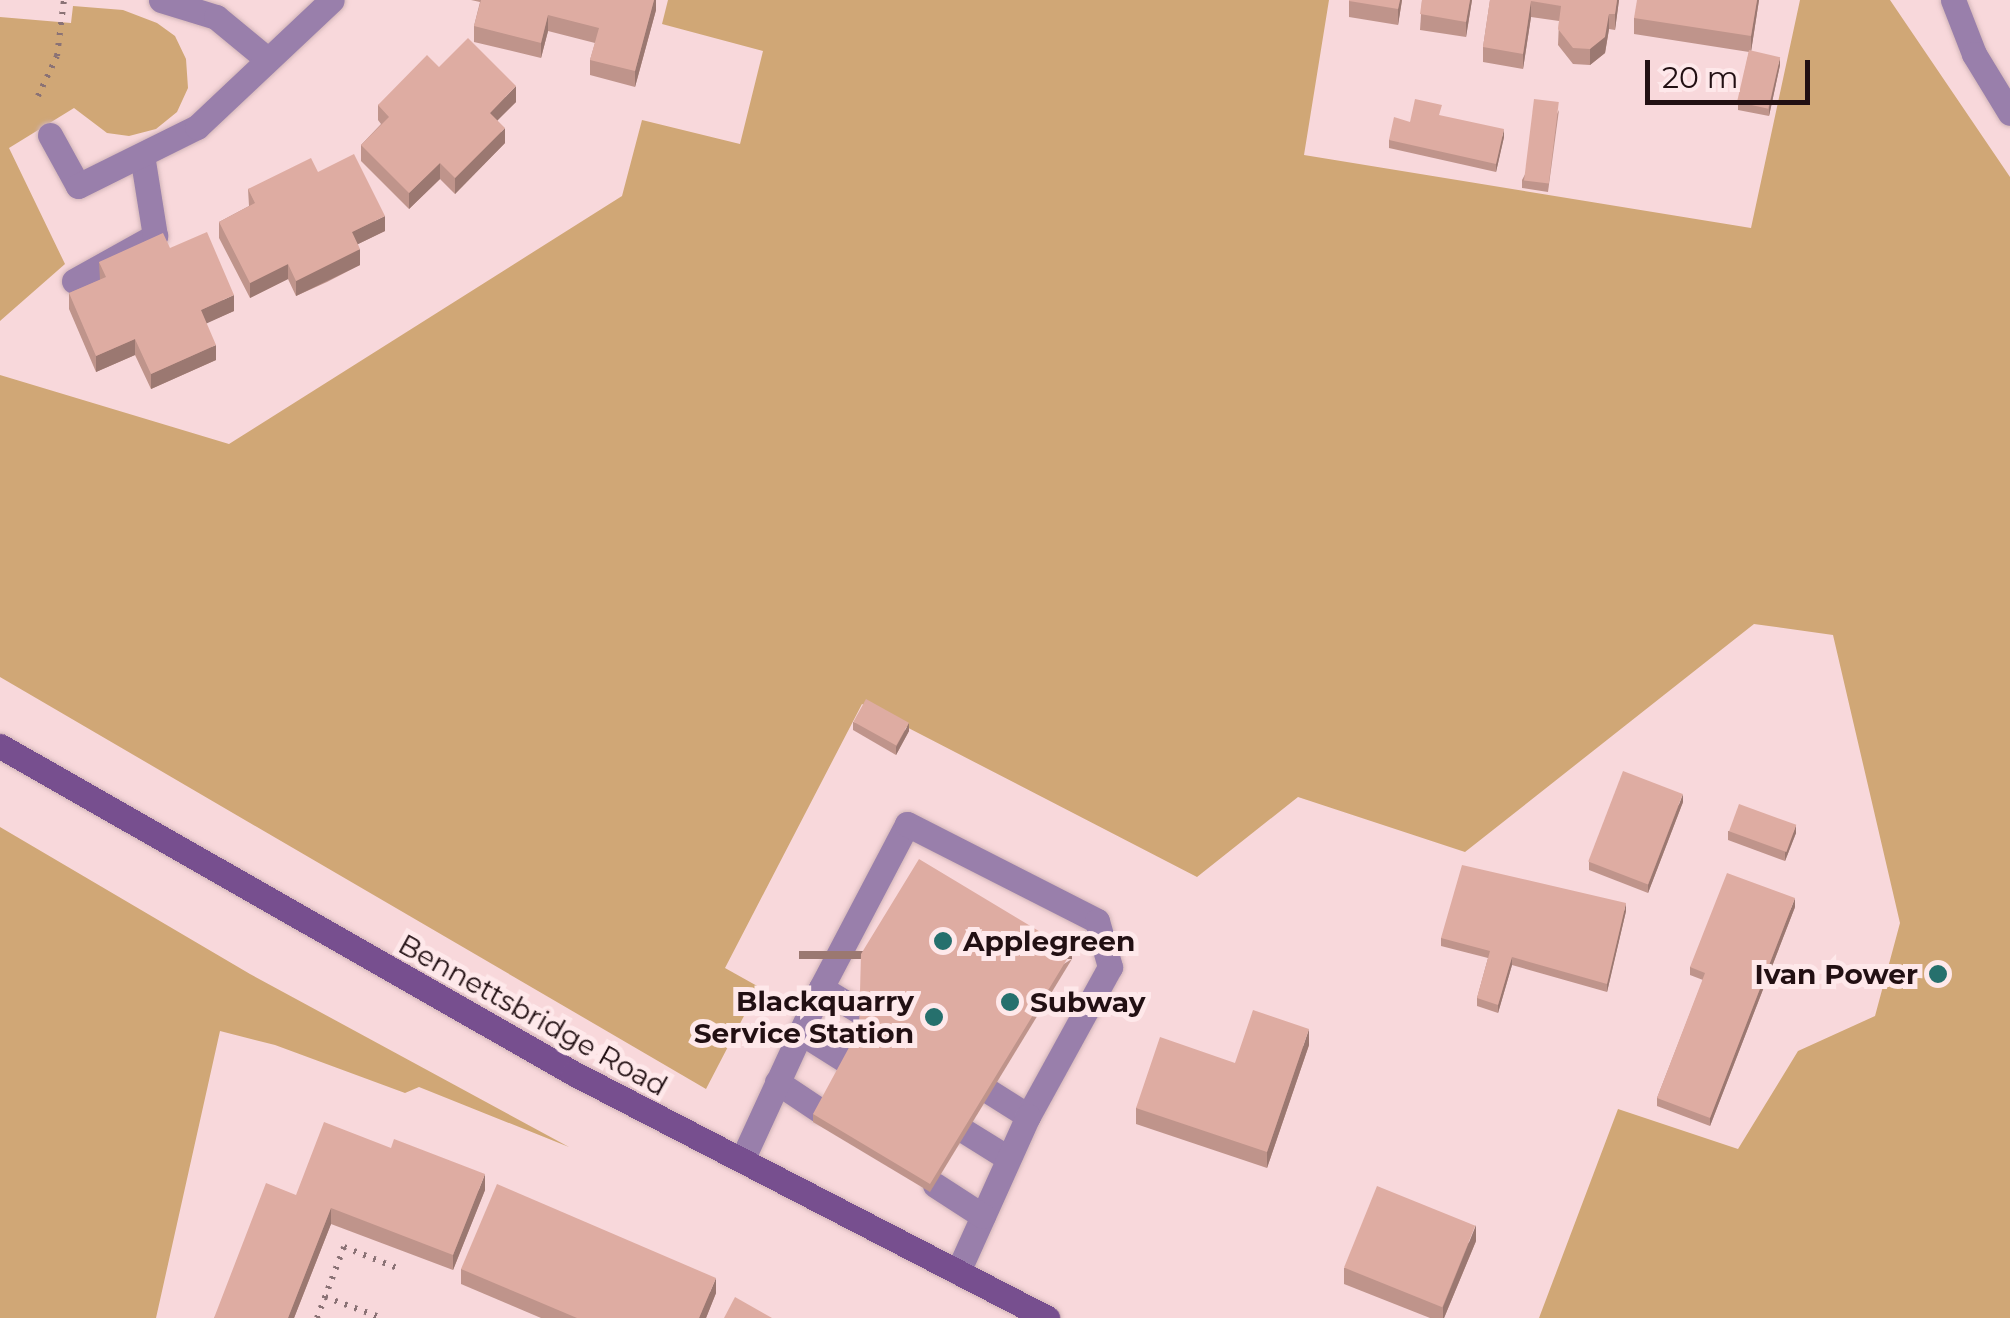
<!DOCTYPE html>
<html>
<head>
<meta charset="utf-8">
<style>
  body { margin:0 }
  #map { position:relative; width:2010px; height:1318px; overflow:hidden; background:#f8d8db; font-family:Montserrat,sans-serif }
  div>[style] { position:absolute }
  .green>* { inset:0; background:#d0a776 }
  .path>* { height:6px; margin-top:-3px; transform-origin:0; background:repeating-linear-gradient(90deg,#8a7275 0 2.5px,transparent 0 10.5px) }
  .roads { filter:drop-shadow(0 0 2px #d1b4b7) drop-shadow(0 0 2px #d1b4b7) }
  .lane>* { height:25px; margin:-12.5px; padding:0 12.5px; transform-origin:12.5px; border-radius:12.5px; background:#997fab }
  .street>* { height:25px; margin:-12.5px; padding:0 12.5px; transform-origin:12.5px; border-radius:12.5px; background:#997fab }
  .secondary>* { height:25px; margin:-12.5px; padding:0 12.5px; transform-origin:12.5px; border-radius:12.5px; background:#774f8f }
  .wall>* { inset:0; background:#bf948b }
  .shaded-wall>* { inset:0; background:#9b7871; transform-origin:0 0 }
  .building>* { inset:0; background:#deaca2; transform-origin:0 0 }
  .dots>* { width:28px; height:28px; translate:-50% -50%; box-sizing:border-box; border:5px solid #fee8ea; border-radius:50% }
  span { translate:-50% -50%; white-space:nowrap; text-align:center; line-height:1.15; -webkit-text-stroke:10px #fee8ea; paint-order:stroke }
  .poi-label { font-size:28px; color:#221013; font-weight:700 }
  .left { translate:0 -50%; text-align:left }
  .right { translate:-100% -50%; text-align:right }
  .street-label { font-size:28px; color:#221013 }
  .scale { position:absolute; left:1645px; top:60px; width:165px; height:45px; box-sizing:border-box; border:5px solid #221013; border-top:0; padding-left:12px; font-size:30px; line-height:35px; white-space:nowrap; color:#221013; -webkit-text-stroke:8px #fee8ea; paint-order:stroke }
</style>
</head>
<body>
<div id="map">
  <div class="green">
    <div style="clip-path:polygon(668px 0,1329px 0,1304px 155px,1751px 228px,1800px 0,1890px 0,2010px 177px,2010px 1318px,1539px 1318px,1618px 1109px,1738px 1149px,1798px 1051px,1875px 1016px,1900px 923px,1833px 635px,1754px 624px,1465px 852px,1298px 797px,1197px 877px,862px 704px,725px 968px,759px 987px,706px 1089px,0 677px,0 375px,229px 444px,622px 196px,642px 120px,740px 144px,763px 51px,662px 24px)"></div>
    <div style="clip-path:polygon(73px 6px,123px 10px,157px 23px,175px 36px,186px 59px,188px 88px,177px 112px,156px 129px,129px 136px,107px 133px,74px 108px,9px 148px,65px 264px,0 321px,0 17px,71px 23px)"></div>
    <div style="clip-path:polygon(0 827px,250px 974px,569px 1147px,419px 1087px,405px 1093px,275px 1045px,220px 1031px,156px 1318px,0 1318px)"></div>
  </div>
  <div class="path">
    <div style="left:38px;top:96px;width:44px;rotate:-64.6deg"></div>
    <div style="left:57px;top:56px;width:56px;rotate:-82.9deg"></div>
    <div style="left:325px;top:1297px;width:61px;rotate:20.2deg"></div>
    <div style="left:317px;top:1318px;width:76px;rotate:-69.2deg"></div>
    <div style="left:344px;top:1247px;width:62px;rotate:21.6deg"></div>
  </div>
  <div class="roads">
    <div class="lane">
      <div style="left:74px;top:281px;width:93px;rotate:-29.1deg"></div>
      <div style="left:155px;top:236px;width:82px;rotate:-99.1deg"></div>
      <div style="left:821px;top:988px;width:44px;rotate:31.2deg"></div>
      <div style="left:800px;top:1032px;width:54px;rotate:32.2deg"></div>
      <div style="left:777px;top:1082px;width:50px;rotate:33.7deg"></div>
      <div style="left:990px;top:1092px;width:45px;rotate:32.3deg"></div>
      <div style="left:966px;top:1132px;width:49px;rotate:31.8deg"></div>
      <div style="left:742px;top:1160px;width:189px;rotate:-65.3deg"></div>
      <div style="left:821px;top:988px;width:185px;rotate:-62.3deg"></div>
      <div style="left:907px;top:824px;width:213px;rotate:27deg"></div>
      <div style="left:1097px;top:921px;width:48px;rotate:74.2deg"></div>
      <div style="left:1110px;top:967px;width:170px;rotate:118.8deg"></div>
      <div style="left:1028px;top:1116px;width:171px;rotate:114.2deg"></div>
      <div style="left:935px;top:1185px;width:57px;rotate:32.9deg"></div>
    </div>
    <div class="street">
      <div style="left:161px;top:0;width:58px;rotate:17.2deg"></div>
      <div style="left:216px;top:17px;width:66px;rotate:39.5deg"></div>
      <div style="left:1953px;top:0;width:58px;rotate:68.7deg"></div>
      <div style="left:1974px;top:54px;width:69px;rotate:58.6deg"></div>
      <div style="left:50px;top:135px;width:58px;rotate:61.2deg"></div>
      <div style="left:78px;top:186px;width:133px;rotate:-26.4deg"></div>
      <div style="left:197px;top:127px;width:185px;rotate:-43.3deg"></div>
    </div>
    <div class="secondary">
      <div style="left:0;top:746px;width:660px;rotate:29.71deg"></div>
      <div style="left:573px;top:1073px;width:534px;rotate:27.33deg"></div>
    </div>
  </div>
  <div class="wall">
    <div style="clip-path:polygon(471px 0,656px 0,656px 10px,635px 87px,590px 75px,590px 60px,595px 43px,548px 31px,541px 58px,474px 42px,474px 26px,480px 2px)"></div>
    <div style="clip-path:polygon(1349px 0,1402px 0,1398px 25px,1349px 17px)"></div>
    <div style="clip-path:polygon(1422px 0,1472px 0,1466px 37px,1420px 30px)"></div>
    <div style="clip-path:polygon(1490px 0,1619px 0,1615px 30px,1609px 29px,1605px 53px,1590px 65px,1573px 64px,1558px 45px,1559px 21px,1531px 17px,1523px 69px,1483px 62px,1483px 47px)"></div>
    <div style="clip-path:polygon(1759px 0,1751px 51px,1780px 65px,1769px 116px,1738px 110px,1738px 102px,1749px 52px,1634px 34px,1634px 18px)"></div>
    <div style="clip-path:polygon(439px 67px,516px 102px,497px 120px,505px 143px,455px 194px,440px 179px,409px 209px,361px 161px,361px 145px,381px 124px,378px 120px,378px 105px)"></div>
    <div style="clip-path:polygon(1559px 110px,1548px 192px,1522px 188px,1522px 180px)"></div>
    <div style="clip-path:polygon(1441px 116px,1504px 137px,1496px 172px,1389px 148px,1389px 140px,1410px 122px)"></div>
    <div style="clip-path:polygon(318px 172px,385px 231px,358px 244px,360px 265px,327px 282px,296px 296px,288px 279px,250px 298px,219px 238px,219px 222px,249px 206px,248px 189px)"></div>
    <div style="clip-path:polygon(170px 248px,234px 311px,206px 323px,216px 360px,151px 389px,135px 355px,96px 372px,69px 309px,69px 293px,100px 280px,99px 262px)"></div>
    <div style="clip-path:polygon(853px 722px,909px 731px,896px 755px,853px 730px)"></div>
    <div style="clip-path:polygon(1683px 802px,1648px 893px,1589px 870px,1589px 862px)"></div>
    <div style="clip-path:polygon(1728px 831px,1796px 833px,1785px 861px,1728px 840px)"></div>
    <div style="clip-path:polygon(1795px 907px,1710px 1126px,1657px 1106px,1657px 1098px,1703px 980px,1690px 975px,1690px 967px)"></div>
    <div style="clip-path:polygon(1626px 911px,1607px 992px,1512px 965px,1498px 1013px,1477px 1006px,1477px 998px,1488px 958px,1441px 946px,1441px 938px)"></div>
    <div style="clip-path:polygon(1072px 959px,930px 1192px,813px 1122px,813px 1114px)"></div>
    <div style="clip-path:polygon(1309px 1045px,1267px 1168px,1136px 1124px,1136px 1108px,1235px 1063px)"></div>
    <div style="clip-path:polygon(485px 1190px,453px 1270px,331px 1224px,294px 1318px,214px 1318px,296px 1195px)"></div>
    <div style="clip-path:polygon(1476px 1241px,1444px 1318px,1430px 1318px,1344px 1284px,1344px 1268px)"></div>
    <div style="clip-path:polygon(461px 1269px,716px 1293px,706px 1318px,541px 1318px,461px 1284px)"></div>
  </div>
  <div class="shaded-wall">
    <div style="clip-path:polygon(654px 0,656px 0,656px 10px,635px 87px,635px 71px)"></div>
    <div style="clip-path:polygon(1400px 0,1402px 0,1398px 25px,1398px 9px)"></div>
    <div style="clip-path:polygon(1470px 0,1472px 0,1466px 37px,1466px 22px)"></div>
    <div style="clip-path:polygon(1617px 0,1619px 0,1615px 30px,1615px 14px)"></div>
    <div style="clip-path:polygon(1757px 0,1759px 0,1751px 52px,1751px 36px)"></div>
    <div style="clip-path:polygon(1531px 1px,1531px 17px,1523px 69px,1523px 54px)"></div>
    <div style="clip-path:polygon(1609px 14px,1609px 29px,1605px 53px,1590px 65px,1590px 49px)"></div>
    <div style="clip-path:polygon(548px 15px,548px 31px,541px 58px,541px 43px)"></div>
    <div style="clip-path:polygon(1780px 57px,1780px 65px,1769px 116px,1769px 108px)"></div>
    <div style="clip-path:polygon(516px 86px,516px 102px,490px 128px,490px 113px)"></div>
    <div style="clip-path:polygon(505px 128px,505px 143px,455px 194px,455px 178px)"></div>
    <div style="clip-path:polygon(1504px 129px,1504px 137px,1496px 172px,1496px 164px)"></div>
    <div style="clip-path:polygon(440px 163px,440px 179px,409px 209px,409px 193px)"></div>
    <div style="clip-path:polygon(385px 216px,385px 231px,352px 247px,352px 232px)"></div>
    <div style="clip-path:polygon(360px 249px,360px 265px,296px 296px,296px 281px)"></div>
    <div style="clip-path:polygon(288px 264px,288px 279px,250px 298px,250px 283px)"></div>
    <div style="clip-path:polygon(234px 295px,234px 311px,201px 326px,201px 310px)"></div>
    <div style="clip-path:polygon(135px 339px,135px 355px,96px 372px,96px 356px)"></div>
    <div style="clip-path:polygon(216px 345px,216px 360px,151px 389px,151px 374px)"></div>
    <div style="clip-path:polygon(909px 723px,909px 731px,896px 755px,896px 747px)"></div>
    <div style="clip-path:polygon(1683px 794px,1683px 802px,1648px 893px,1648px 885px)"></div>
    <div style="clip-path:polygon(1796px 825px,1796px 833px,1785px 861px,1785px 853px)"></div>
    <div style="clip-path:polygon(1795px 898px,1795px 907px,1710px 1126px,1710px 1118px)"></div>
    <div style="clip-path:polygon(1626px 903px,1626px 911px,1607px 992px,1607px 984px)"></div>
    <div style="left:1072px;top:951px;width:8px;height:273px;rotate:90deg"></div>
    <div style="clip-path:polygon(1512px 957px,1512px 965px,1498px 1013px,1498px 1005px)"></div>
    <div style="clip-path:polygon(1309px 1029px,1309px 1045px,1267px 1168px,1267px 1152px)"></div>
    <div style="clip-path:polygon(485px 1174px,485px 1190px,453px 1270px,453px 1255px)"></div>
    <div style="clip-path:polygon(331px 1208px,331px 1224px,294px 1318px,288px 1318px)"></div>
    <div style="clip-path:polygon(1476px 1225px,1476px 1241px,1444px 1318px,1443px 1318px,1443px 1307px)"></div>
    <div style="clip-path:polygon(716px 1278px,716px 1293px,706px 1318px,699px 1318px)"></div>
  </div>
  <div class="building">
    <div style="clip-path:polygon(481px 0,654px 0,635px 71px,590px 60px,599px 28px,548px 15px,541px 43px,474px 26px)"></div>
    <div style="clip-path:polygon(1349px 0,1400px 0,1398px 9px,1349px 1px)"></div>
    <div style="clip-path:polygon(1422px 0,1470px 0,1466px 22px,1420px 14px)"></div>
    <div style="clip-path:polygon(1490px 0,1617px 0,1615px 14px,1609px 14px,1605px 37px,1590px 49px,1573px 48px,1558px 29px,1561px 6px,1531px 1px,1523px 54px,1483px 47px)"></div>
    <div style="clip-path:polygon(1637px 0,1757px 0,1751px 36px,1634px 18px)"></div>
    <div style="clip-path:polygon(468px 38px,516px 86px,490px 113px,505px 128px,455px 178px,440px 163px,409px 193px,361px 145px,389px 117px,378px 105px,427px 55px,439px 67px)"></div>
    <div style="left:1749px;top:50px;width:32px;height:53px;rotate:13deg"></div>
    <div style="clip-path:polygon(1415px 99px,1442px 105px,1439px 115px,1504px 129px,1496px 164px,1389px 140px,1394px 117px,1410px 122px)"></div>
    <div style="left:1534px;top:99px;width:25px;height:82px;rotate:7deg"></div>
    <div style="clip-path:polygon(354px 154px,385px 216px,352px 232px,360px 249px,296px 281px,288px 264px,250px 283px,219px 222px,255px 203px,248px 189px,311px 158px,318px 172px)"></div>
    <div style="clip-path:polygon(207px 232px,234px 295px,201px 310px,216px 345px,151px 374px,135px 339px,96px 356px,69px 293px,106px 277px,99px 262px,163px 233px,170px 248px)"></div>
    <div style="left:866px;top:699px;width:49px;height:26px;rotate:29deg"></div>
    <div style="left:1623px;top:771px;width:64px;height:97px;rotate:21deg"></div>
    <div style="left:1739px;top:804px;width:61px;height:29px;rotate:20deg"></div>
    <div style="clip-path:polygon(919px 859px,1072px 951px,930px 1184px,813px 1114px,859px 1029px,861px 954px)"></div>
    <div style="clip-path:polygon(1462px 865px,1626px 903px,1607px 984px,1512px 957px,1498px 1005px,1477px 998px,1490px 951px,1441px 938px)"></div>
    <div style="clip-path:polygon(1727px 873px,1795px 898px,1710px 1118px,1657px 1098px,1705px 973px,1690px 967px)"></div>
    <div style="clip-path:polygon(1253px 1010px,1309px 1029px,1267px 1152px,1136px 1108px,1160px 1037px,1235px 1063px)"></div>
    <div style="clip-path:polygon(324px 1122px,391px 1148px,394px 1139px,485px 1174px,453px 1255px,331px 1208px,288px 1318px,214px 1318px,266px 1183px,296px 1195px)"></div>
    <div style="clip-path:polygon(497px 1184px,716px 1278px,699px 1318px,577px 1318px,461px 1269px)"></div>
    <div style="left:1377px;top:1186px;width:106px;height:88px;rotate:22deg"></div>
    <div style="clip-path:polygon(735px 1297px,772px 1318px,724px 1318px)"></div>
  </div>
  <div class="dots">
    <div style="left:943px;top:941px;background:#26706d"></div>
    <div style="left:1938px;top:974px;background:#26706d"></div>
    <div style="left:1010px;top:1002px;background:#26706d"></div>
    <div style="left:934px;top:1017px;background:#26706d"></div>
  </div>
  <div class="poi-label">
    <span class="left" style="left:963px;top:941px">Applegreen</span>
    <span class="right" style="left:1918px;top:974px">Ivan Power</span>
    <span class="right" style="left:914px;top:1017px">Blackquarry<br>Service Station</span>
    <span class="left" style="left:1030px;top:1002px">Subway</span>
  </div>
  <div class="street-label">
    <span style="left:533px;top:1015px;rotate:29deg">Bennettsbridge Road</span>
  </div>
  <div class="scale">20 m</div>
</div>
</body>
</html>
